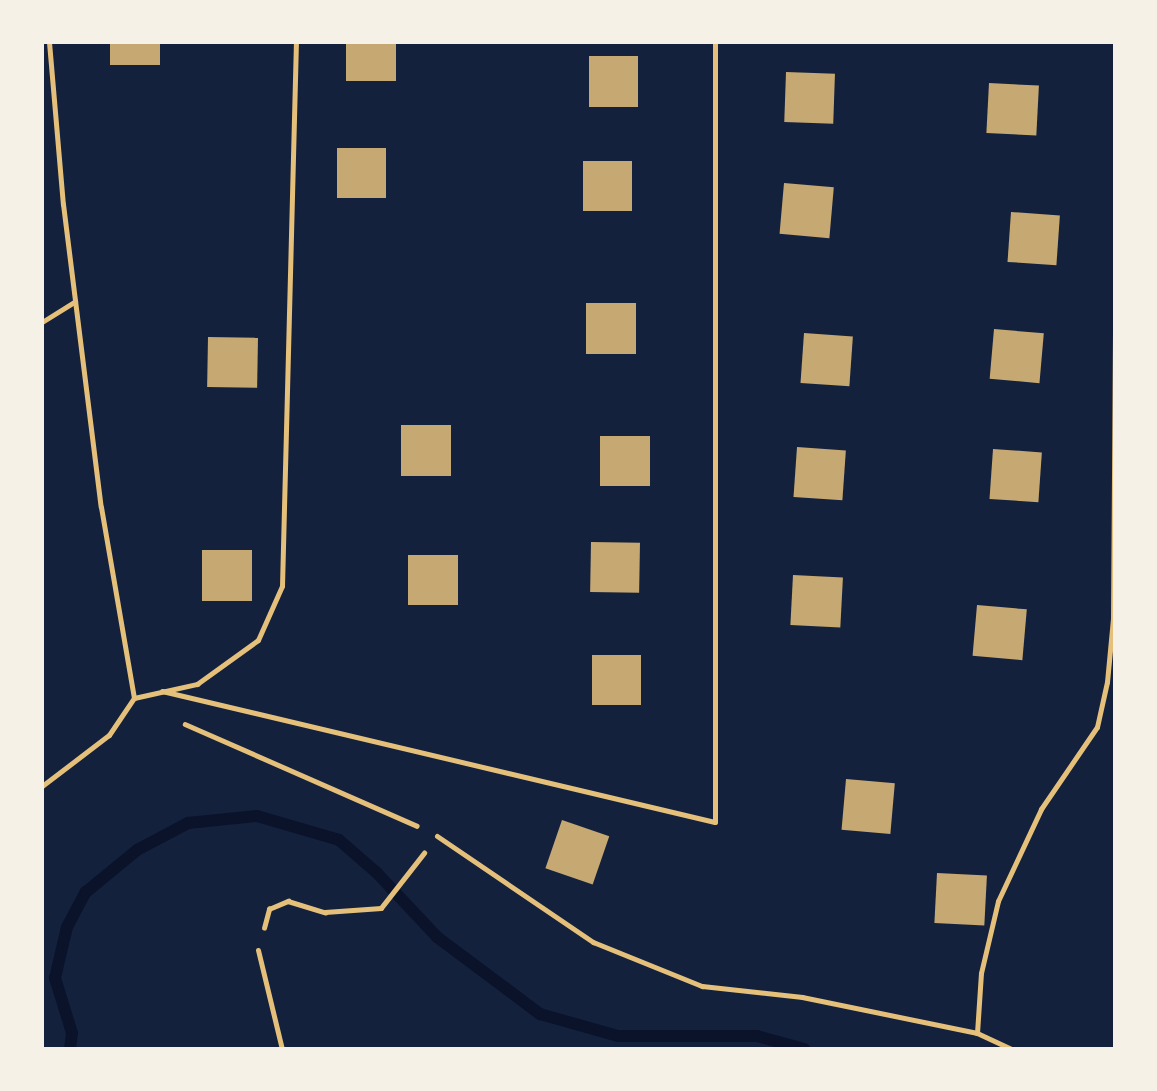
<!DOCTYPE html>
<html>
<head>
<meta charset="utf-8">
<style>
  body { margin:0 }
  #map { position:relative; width:1157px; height:1091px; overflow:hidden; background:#14213d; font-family:Karla,sans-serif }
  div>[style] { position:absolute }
  .stream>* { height:12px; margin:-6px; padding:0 6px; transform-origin:6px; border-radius:6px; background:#0b132b }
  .building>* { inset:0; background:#c6a872; transform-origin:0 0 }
  .path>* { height:4.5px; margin:-2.25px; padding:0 2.25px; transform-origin:2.25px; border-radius:2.25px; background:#e5c07b }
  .service>* { height:5px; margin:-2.5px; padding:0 2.5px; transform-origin:2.5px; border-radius:2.5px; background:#e5c07b }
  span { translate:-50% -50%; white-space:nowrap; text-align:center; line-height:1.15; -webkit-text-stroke:7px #f6f1e7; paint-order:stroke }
  .frame { position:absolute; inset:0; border:44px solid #f6f1e7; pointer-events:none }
</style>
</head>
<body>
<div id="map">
  <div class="stream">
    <div style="left:70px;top:1049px;width:16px;rotate:-83deg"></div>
    <div style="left:72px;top:1033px;width:58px;rotate:-107.2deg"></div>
    <div style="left:55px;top:978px;width:52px;rotate:-76.8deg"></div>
    <div style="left:67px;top:927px;width:40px;rotate:-62deg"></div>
    <div style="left:86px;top:892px;width:66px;rotate:-39.5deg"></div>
    <div style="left:137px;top:850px;width:58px;rotate:-27.9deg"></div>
    <div style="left:188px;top:823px;width:69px;rotate:-5.8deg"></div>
    <div style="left:257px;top:816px;width:85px;rotate:16.3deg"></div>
    <div style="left:339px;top:840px;width:50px;rotate:41deg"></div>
    <div style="left:377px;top:873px;width:88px;rotate:46.8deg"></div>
    <div style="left:437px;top:937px;width:129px;rotate:36.8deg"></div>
    <div style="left:540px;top:1014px;width:81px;rotate:15.8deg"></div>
    <div style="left:618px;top:1036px;width:139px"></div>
    <div style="left:757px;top:1036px;width:49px;rotate:15.5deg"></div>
  </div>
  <div class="building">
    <div style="left:110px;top:42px;width:50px;height:23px"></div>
    <div style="left:346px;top:42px;width:50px;height:39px"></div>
    <div style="left:589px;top:56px;width:49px;height:51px"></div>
    <div style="left:786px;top:72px;width:49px;height:50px;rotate:2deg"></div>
    <div style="left:989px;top:83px;width:50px;height:50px;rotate:3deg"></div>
    <div style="left:337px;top:148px;width:49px;height:50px"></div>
    <div style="left:583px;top:161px;width:49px;height:50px"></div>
    <div style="left:784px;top:183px;width:50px;height:51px;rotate:5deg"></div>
    <div style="left:1011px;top:212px;width:49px;height:50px;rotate:4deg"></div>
    <div style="left:586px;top:303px;width:50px;height:51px"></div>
    <div style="left:994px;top:329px;width:50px;height:50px;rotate:5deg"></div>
    <div style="left:804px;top:333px;width:49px;height:50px;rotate:4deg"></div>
    <div style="left:208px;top:337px;width:50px;height:50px;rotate:1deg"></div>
    <div style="left:401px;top:425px;width:50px;height:51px"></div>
    <div style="left:600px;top:436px;width:50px;height:50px"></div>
    <div style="left:797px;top:447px;width:49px;height:50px;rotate:4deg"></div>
    <div style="left:993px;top:449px;width:49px;height:50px;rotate:4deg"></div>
    <div style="left:591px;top:542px;width:49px;height:50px;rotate:1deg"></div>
    <div style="left:202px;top:550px;width:50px;height:51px"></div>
    <div style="left:408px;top:555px;width:50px;height:50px"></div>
    <div style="left:793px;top:575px;width:50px;height:50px;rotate:3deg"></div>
    <div style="left:977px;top:605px;width:50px;height:51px;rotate:5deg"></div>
    <div style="left:592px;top:655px;width:49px;height:50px"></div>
    <div style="left:846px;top:779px;width:49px;height:51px;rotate:5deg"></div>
    <div style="left:562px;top:820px;width:50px;height:51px;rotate:19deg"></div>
    <div style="left:937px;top:873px;width:50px;height:50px;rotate:3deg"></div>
  </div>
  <div class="path">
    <div style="left:185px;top:724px;width:253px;rotate:23.7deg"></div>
    <div style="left:264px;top:928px;width:20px;rotate:-75deg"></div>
    <div style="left:269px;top:909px;width:21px;rotate:-23deg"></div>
    <div style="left:288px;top:901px;width:39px;rotate:17deg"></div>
    <div style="left:325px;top:912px;width:56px;rotate:-4.1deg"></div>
    <div style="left:381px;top:908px;width:70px;rotate:-52deg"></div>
  </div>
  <div class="service">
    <div style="left:49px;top:42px;width:163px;rotate:85.1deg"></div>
    <div style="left:63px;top:204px;width:305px;rotate:82.9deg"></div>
    <div style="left:101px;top:507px;width:194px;rotate:80.2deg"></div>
    <div style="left:42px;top:322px;width:39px;rotate:-32deg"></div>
    <div style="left:162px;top:691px;width:568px;rotate:13.33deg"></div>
    <div style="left:715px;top:822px;width:780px;rotate:-90deg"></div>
    <div style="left:42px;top:786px;width:84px;rotate:-37.3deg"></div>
    <div style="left:109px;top:735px;width:45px;rotate:-56deg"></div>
    <div style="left:134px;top:698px;width:65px;rotate:-12.5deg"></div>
    <div style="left:197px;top:684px;width:75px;rotate:-35.8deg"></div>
    <div style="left:258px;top:640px;width:59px;rotate:-66deg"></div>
    <div style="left:282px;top:586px;width:544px;rotate:-88.53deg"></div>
    <div style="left:437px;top:836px;width:189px;rotate:34.2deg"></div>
    <div style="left:593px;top:942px;width:118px;rotate:22deg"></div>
    <div style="left:702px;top:986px;width:101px;rotate:6.3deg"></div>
    <div style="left:802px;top:997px;width:179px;rotate:11.6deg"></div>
    <div style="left:977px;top:1033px;width:38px;rotate:25deg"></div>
    <div style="left:258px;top:950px;width:102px;rotate:76.4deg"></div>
    <div style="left:977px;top:1033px;width:60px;rotate:-86.2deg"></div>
    <div style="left:981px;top:973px;width:74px;rotate:-76.7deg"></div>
    <div style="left:998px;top:901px;width:102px;rotate:-64.9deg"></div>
    <div style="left:1041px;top:809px;width:99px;rotate:-55.7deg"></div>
    <div style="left:1097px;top:727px;width:46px;rotate:-77.5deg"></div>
    <div style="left:1107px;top:682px;width:63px;rotate:-84.6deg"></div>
    <div style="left:1113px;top:619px;width:306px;rotate:-89.6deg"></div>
  </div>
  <div class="frame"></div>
</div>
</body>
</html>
